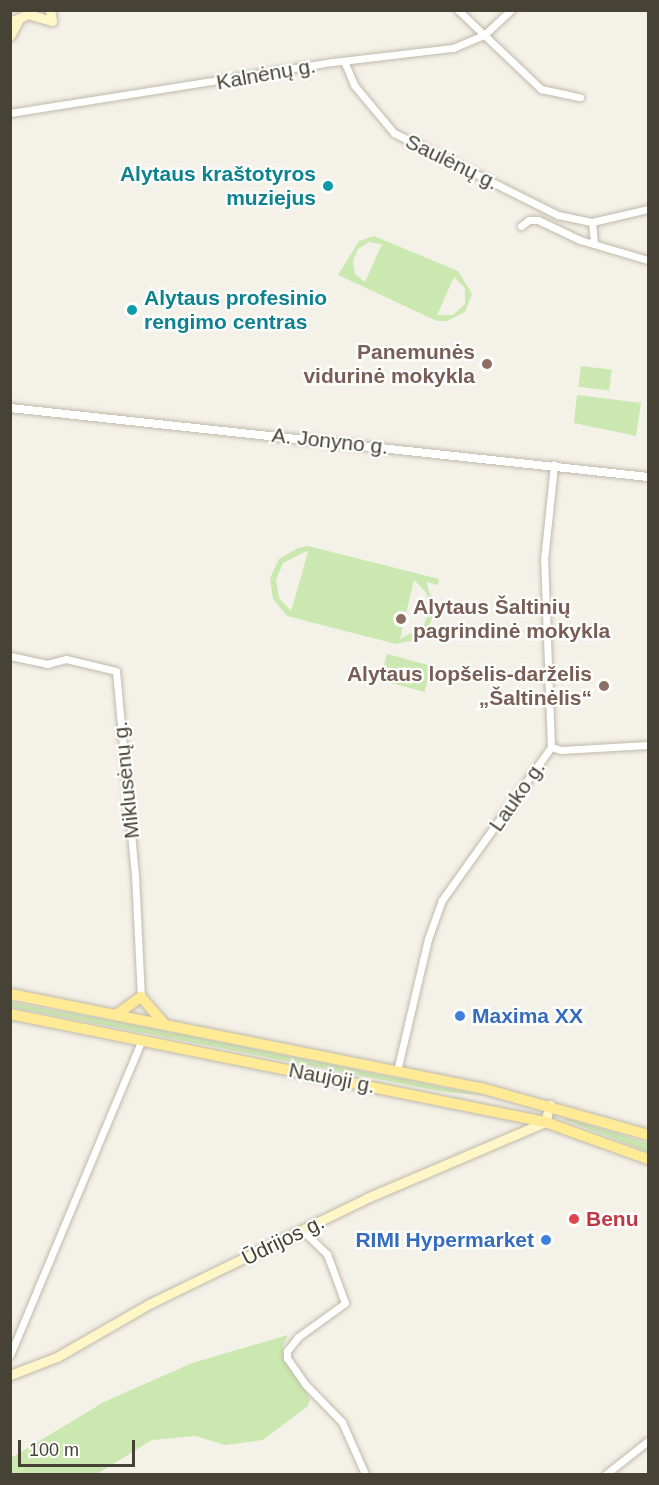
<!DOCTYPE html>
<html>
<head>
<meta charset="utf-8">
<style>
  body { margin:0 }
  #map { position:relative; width:659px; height:1485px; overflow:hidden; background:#f4f1e8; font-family:Helvetica,sans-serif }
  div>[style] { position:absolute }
  .green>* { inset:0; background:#cae8b0; transform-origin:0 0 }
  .roads { filter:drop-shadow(0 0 2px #c0baaa) drop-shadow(0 0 2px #c0baaa) }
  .minor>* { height:7px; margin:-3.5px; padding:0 3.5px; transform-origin:3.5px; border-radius:3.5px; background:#fff }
  .tertiary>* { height:8px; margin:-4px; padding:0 4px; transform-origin:4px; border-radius:4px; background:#fff }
  .secondary>* { height:9px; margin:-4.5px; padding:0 4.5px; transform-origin:4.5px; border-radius:4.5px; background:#fff6c7 }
  .primary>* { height:10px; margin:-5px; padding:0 5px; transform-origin:5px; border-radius:5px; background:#ffea96 }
  .dots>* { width:16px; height:16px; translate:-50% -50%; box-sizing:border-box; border:3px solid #fff; border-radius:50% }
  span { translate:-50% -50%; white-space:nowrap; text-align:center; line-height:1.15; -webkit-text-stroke:4.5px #fff; paint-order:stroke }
  .street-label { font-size:21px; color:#474236 }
  .culture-label { font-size:21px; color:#0d838f; font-weight:700 }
  .right { translate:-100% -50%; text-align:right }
  .left { translate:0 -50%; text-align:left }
  .education-label { font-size:21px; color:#785e54; font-weight:700 }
  .shop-label { font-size:21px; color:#366cbe; font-weight:700 }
  .health-label { font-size:21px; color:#be3a42; font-weight:700 }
  .frame { position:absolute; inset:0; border:12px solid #474236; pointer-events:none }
  .scale { position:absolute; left:18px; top:1440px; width:117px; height:27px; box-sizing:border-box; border:3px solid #474236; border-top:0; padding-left:8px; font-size:18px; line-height:21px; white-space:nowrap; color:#474236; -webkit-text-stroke:4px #fff; paint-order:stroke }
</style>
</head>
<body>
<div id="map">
  <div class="green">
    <div style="clip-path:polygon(evenodd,374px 236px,458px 271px,472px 294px,465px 312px,447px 321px,437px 321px,338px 275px,359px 241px,374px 236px,369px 242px,382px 244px,365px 282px,355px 274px,353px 261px,358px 249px,369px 242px,374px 236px,454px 277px,465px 288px,465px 304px,453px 315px,437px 315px,454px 277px)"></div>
    <div style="left:581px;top:366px;width:31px;height:21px;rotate:7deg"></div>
    <div style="clip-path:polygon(577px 395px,641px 403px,636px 436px,574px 423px)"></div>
    <div style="clip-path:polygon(evenodd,308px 546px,439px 579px,438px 585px,426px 582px,435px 609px,429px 627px,415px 640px,396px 644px,287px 616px,273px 599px,270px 578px,279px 559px,298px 548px,308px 546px,307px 551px,308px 552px,291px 611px,279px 598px,276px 580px,283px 563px,307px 551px,308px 546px,414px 580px,426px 592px,430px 610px,423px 627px,400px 639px,414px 580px)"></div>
    <div style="left:387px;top:654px;width:46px;height:27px;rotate:15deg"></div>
    <div style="clip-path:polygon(11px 1002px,134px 1025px,486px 1096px,439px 1091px,11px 1007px)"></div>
    <div style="clip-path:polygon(566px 1118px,648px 1143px,648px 1152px,565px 1120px)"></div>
    <div style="clip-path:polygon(288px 1335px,283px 1346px,284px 1357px,310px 1399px,308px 1406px,263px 1440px,225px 1445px,195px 1436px,152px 1440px,97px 1474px,11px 1474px,11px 1458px,104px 1402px,192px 1363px)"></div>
  </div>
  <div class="roads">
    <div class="minor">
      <div style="left:458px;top:10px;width:115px;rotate:43.6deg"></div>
      <div style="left:541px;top:89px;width:40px;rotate:12deg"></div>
      <div style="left:344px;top:61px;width:26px;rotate:67deg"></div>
      <div style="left:354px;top:85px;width:62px;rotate:50.2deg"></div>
      <div style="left:394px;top:133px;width:183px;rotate:26.6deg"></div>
      <div style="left:558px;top:215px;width:35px;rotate:12deg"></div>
      <div style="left:10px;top:113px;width:327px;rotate:-9deg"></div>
      <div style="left:333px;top:62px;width:121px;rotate:-6.7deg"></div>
      <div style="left:453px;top:48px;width:34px;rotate:-23deg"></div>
      <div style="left:484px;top:35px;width:37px;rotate:-43deg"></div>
      <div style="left:521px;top:226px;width:10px;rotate:-37deg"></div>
      <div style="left:529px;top:220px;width:9px"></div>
      <div style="left:538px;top:220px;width:47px;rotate:25.5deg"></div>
      <div style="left:580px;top:240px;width:71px;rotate:16.4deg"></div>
      <div style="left:594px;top:244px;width:22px;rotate:-95deg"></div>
      <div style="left:592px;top:222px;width:57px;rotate:-13.1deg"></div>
      <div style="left:10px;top:656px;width:38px;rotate:12deg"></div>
      <div style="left:47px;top:664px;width:20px;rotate:-15deg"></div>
      <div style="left:66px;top:659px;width:51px;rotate:13.5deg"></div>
      <div style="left:116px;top:671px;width:205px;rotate:84.7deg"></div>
      <div style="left:135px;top:875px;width:122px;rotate:87.2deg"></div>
      <div style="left:551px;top:747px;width:10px;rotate:17deg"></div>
      <div style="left:561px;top:750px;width:87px;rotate:-3.3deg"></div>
      <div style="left:397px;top:1071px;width:136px;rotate:-76.8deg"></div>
      <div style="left:428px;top:939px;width:41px;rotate:-70.3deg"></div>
      <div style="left:442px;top:900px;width:188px;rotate:-54.5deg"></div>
      <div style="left:551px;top:747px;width:187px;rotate:-92.1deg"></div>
      <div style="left:544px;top:560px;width:96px;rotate:-84deg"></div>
      <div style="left:302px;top:1230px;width:35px;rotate:44deg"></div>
      <div style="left:327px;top:1254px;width:52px;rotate:69.8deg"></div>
      <div style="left:345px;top:1303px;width:58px;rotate:144.1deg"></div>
      <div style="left:298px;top:1337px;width:18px;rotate:128deg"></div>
      <div style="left:287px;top:1351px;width:7px;rotate:90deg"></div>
      <div style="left:287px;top:1358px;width:32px;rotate:55deg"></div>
      <div style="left:305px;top:1384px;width:53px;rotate:45.8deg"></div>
      <div style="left:342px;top:1422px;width:57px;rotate:66.1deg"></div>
      <div style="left:10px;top:1355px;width:342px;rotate:-67.3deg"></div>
      <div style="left:606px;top:1474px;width:53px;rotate:-38.2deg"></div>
    </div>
    <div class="tertiary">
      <div style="left:10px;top:408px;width:642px;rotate:6.17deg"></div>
    </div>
    <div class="secondary">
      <div style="left:31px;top:15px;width:22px;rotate:16deg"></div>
      <div style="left:52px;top:21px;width:11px;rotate:-100deg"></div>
      <div style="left:10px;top:22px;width:25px;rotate:-23deg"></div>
      <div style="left:10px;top:36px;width:17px;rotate:-62deg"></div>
      <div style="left:10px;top:1375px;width:50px;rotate:-21deg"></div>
      <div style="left:57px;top:1357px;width:108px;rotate:-29.9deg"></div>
      <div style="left:151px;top:1303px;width:240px;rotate:-25.9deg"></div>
      <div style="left:367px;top:1198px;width:194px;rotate:-23.1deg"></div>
      <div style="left:545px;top:1122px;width:18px;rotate:-74deg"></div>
    </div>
    <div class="primary">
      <div style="left:10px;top:994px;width:480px;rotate:11.3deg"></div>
      <div style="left:481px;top:1088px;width:173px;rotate:15.7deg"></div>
      <div style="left:10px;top:1014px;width:546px;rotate:11.41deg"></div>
      <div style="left:545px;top:1122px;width:109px;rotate:19.8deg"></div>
      <div style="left:116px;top:1015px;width:31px;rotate:-36deg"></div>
      <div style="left:141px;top:997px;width:35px;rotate:49deg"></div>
    </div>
  </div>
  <div class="dots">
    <div style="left:328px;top:186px;background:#0f9aa8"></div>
    <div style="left:132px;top:310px;background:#0f9aa8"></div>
    <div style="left:487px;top:364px;background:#8d6e63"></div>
    <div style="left:401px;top:619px;background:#8d6e63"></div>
    <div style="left:604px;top:686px;background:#8d6e63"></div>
    <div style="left:460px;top:1016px;background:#3f7fe0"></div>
    <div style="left:574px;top:1219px;background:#e0444e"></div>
    <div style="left:546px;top:1240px;background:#3f7fe0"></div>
  </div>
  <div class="street-label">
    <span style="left:266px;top:74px;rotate:-10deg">Kalnėnų g.</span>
    <span style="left:452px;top:162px;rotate:26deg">Saulėnų g.</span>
    <span style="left:330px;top:441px;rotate:6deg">A. Jonyno g.</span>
    <span style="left:126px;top:780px;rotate:-96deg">Miklusėnų g.</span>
    <span style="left:517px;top:796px;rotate:-55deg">Lauko g.</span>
    <span style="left:332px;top:1078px;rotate:11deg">Naujoji g.</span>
    <span style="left:283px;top:1240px;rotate:-26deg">Ūdrijos g.</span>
  </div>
  <div class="culture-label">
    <span class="right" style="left:316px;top:186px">Alytaus kraštotyros<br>muziejus</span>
    <span class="left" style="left:144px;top:310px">Alytaus profesinio<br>rengimo centras</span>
  </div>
  <div class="education-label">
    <span class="right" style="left:475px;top:364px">Panemunės<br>vidurinė mokykla</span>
    <span class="left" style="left:413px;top:619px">Alytaus Šaltinių<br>pagrindinė mokykla</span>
    <span class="right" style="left:592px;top:686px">Alytaus lopšelis-darželis<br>„Šaltinėlis“</span>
  </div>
  <div class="shop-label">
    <span class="left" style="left:472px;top:1016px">Maxima XX</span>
    <span class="right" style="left:534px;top:1240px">RIMI Hypermarket</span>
  </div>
  <div class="health-label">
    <span class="left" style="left:586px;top:1219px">Benu</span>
  </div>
  <div class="frame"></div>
  <div class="scale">100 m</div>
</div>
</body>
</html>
